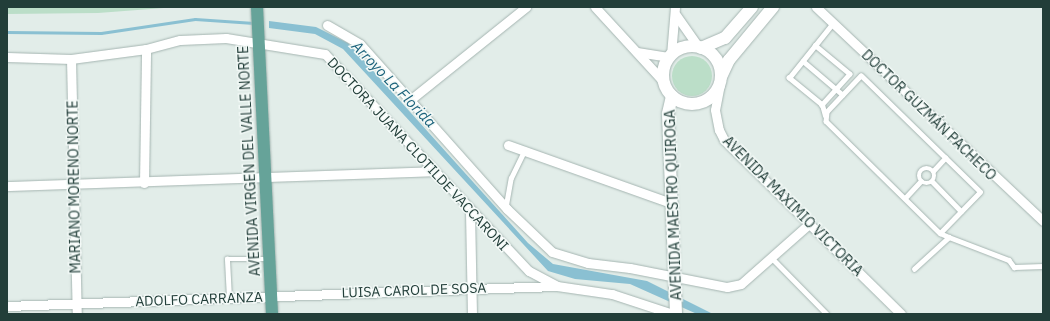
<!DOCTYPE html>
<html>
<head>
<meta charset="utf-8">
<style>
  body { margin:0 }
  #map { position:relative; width:1050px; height:321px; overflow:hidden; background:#e2ede9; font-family:"IBM Plex Sans",sans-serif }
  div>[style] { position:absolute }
  .green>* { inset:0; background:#bbdec8 }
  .round { border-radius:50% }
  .water>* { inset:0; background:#8ac0d2 }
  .stream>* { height:3px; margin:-1.5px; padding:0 1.5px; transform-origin:1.5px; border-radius:1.5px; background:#8ac0d2 }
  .roads { filter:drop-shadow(0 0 1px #a5b5b1) drop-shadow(0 0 1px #a5b5b1) }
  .lane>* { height:4.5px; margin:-2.25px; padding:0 2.25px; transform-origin:2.25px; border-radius:2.25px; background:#fff }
  .lane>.ring { margin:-2.25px; padding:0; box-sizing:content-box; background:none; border:4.5px solid #fff; border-radius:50% }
  .street>* { height:9px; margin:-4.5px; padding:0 4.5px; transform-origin:4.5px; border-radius:4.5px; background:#fff }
  .secondary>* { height:12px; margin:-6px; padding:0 6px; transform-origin:6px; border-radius:6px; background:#fff }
  .secondary>.ring { margin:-6px; padding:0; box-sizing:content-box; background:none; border:12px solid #fff; border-radius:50% }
  .primary>* { height:12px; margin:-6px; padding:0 6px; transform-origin:6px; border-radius:6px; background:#66a399 }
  span { translate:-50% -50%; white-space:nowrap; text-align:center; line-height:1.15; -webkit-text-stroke:3px #f3f9f7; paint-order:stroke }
  .street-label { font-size:14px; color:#223e39 }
  .water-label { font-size:15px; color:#1b627b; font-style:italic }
  .frame { position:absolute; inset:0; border:8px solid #223e39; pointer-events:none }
</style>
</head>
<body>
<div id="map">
  <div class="green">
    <div style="clip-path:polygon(7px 7px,177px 7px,98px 13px,7px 14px)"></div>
    <div class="round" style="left:672px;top:56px;width:40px;height:40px"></div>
  </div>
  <div class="water">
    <div style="clip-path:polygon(269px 21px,316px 27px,348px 43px,528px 243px,553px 264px,647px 281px,713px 314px,697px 314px,630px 284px,575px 279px,548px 271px,343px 49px,315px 34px,269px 28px)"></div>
  </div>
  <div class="stream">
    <div style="left:7px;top:32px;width:94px;rotate:0.6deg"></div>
    <div style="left:101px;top:33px;width:95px;rotate:-8.5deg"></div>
    <div style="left:195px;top:19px;width:59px;rotate:3.9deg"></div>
  </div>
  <div class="roads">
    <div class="lane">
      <div style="left:815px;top:45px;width:45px;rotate:39.6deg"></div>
      <div style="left:850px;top:74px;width:42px;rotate:132.1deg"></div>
      <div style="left:803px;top:61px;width:52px;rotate:40.4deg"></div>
      <div style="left:825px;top:116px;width:11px;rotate:-105deg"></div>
      <div style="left:822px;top:105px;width:43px;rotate:-140.7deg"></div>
      <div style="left:789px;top:78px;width:70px;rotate:-51.3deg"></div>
      <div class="ring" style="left:919px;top:168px;width:11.5px;height:11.5px"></div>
      <div style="left:933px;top:171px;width:18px;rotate:-47deg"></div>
      <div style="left:932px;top:181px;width:42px;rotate:46deg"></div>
      <div style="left:905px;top:198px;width:23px;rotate:-47deg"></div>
      <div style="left:506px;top:205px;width:27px;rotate:-80deg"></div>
      <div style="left:511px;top:178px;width:30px;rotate:-64deg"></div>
      <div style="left:940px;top:233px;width:57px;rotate:-45.7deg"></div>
      <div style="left:980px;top:192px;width:166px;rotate:-135.7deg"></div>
      <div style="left:861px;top:76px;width:50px;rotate:133.4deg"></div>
      <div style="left:827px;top:112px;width:9px;rotate:96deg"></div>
      <div style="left:826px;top:121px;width:160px;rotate:44.5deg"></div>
      <div style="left:940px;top:233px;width:10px;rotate:24deg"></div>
      <div style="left:772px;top:258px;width:78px;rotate:45.5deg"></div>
      <div style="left:914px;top:269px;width:47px;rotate:-42.4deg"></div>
      <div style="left:949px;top:237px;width:64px;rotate:21deg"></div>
      <div style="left:1009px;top:260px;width:9px;rotate:54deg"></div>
      <div style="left:1014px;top:267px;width:29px;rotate:-2deg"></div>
      <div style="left:229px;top:298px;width:39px;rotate:-93deg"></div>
      <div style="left:227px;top:259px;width:41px"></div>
    </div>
    <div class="street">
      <div style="left:595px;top:7px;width:102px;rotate:47.4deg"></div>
      <div style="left:816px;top:7px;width:312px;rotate:43.3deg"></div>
      <div style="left:676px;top:15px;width:39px;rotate:55deg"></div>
      <div style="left:327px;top:25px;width:38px;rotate:30deg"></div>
      <div style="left:360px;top:44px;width:221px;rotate:48.3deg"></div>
      <div style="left:507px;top:209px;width:62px;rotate:43.7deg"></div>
      <div style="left:552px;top:252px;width:38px;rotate:17deg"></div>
      <div style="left:588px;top:263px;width:42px;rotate:6.8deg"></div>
      <div style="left:630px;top:268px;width:99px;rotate:11.1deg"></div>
      <div style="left:727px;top:287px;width:14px;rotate:-12deg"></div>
      <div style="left:741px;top:284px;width:92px;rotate:-41.5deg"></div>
      <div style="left:637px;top:52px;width:33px;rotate:9deg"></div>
      <div style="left:671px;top:55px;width:48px;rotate:-85.2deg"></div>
      <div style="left:7px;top:57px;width:64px;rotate:1.8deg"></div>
      <div style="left:71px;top:59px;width:76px;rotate:-7.6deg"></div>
      <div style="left:146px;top:49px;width:35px;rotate:-15deg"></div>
      <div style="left:180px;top:40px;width:46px;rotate:-2.5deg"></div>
      <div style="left:226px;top:38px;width:100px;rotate:9.2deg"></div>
      <div style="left:325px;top:54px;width:298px;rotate:46.8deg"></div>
      <div style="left:529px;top:271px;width:32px;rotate:28deg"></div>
      <div style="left:557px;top:286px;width:56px;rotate:8.3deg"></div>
      <div style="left:612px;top:294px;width:64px;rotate:18.2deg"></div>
      <div style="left:71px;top:59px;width:255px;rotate:88.7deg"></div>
      <div style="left:720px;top:84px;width:26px;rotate:101deg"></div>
      <div style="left:715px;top:110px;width:20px;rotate:79deg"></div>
      <div style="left:719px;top:130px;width:11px;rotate:63deg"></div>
      <div style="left:724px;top:140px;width:248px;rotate:44.5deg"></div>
      <div style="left:410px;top:100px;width:149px;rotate:-38.7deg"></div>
      <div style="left:508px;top:145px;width:173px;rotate:19.6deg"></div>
      <div style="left:144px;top:183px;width:134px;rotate:-89.1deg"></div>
      <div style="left:7px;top:186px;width:428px;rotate:-2deg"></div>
      <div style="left:470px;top:211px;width:103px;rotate:88.9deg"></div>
      <div style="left:7px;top:306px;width:549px;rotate:-2.09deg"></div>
    </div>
    <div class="secondary">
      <div class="ring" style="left:663px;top:46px;width:46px;height:46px"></div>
      <div style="left:701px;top:48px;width:26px;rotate:-23deg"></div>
      <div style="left:725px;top:38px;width:41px;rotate:-48.9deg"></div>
      <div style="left:721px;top:77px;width:19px;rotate:-65deg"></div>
      <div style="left:729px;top:60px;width:69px;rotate:-50.3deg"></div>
      <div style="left:672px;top:96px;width:18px;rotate:103deg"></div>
      <div style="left:668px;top:114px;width:200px;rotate:87.7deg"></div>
    </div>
    <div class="primary">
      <div style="left:257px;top:7px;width:307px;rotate:87.2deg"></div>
    </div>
  </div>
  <div class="street-label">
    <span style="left:929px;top:115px;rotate:44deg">DOCTOR GUZMÁN PACHECO</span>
    <span style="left:418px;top:154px;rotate:47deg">DOCTORA JUANA CLOTILDE VACCARONI</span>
    <span style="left:249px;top:161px;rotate:-93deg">AVENIDA VIRGEN DEL VALLE NORTE</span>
    <span style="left:74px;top:187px;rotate:-91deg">MARIANO MORENO NORTE</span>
    <span style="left:673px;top:205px;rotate:-92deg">AVENIDA MAESTRO QUIROGA</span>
    <span style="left:793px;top:206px;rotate:45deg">AVENIDA MAXIMIO VICTORIA</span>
    <span style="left:414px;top:290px;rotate:-2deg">LUISA CAROL DE SOSA</span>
    <span style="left:199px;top:299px;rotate:-2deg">ADOLFO CARRANZA</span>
  </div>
  <div class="water-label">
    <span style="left:394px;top:84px;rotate:46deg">Arroyo La Florida</span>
  </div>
  <div class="frame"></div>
</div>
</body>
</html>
